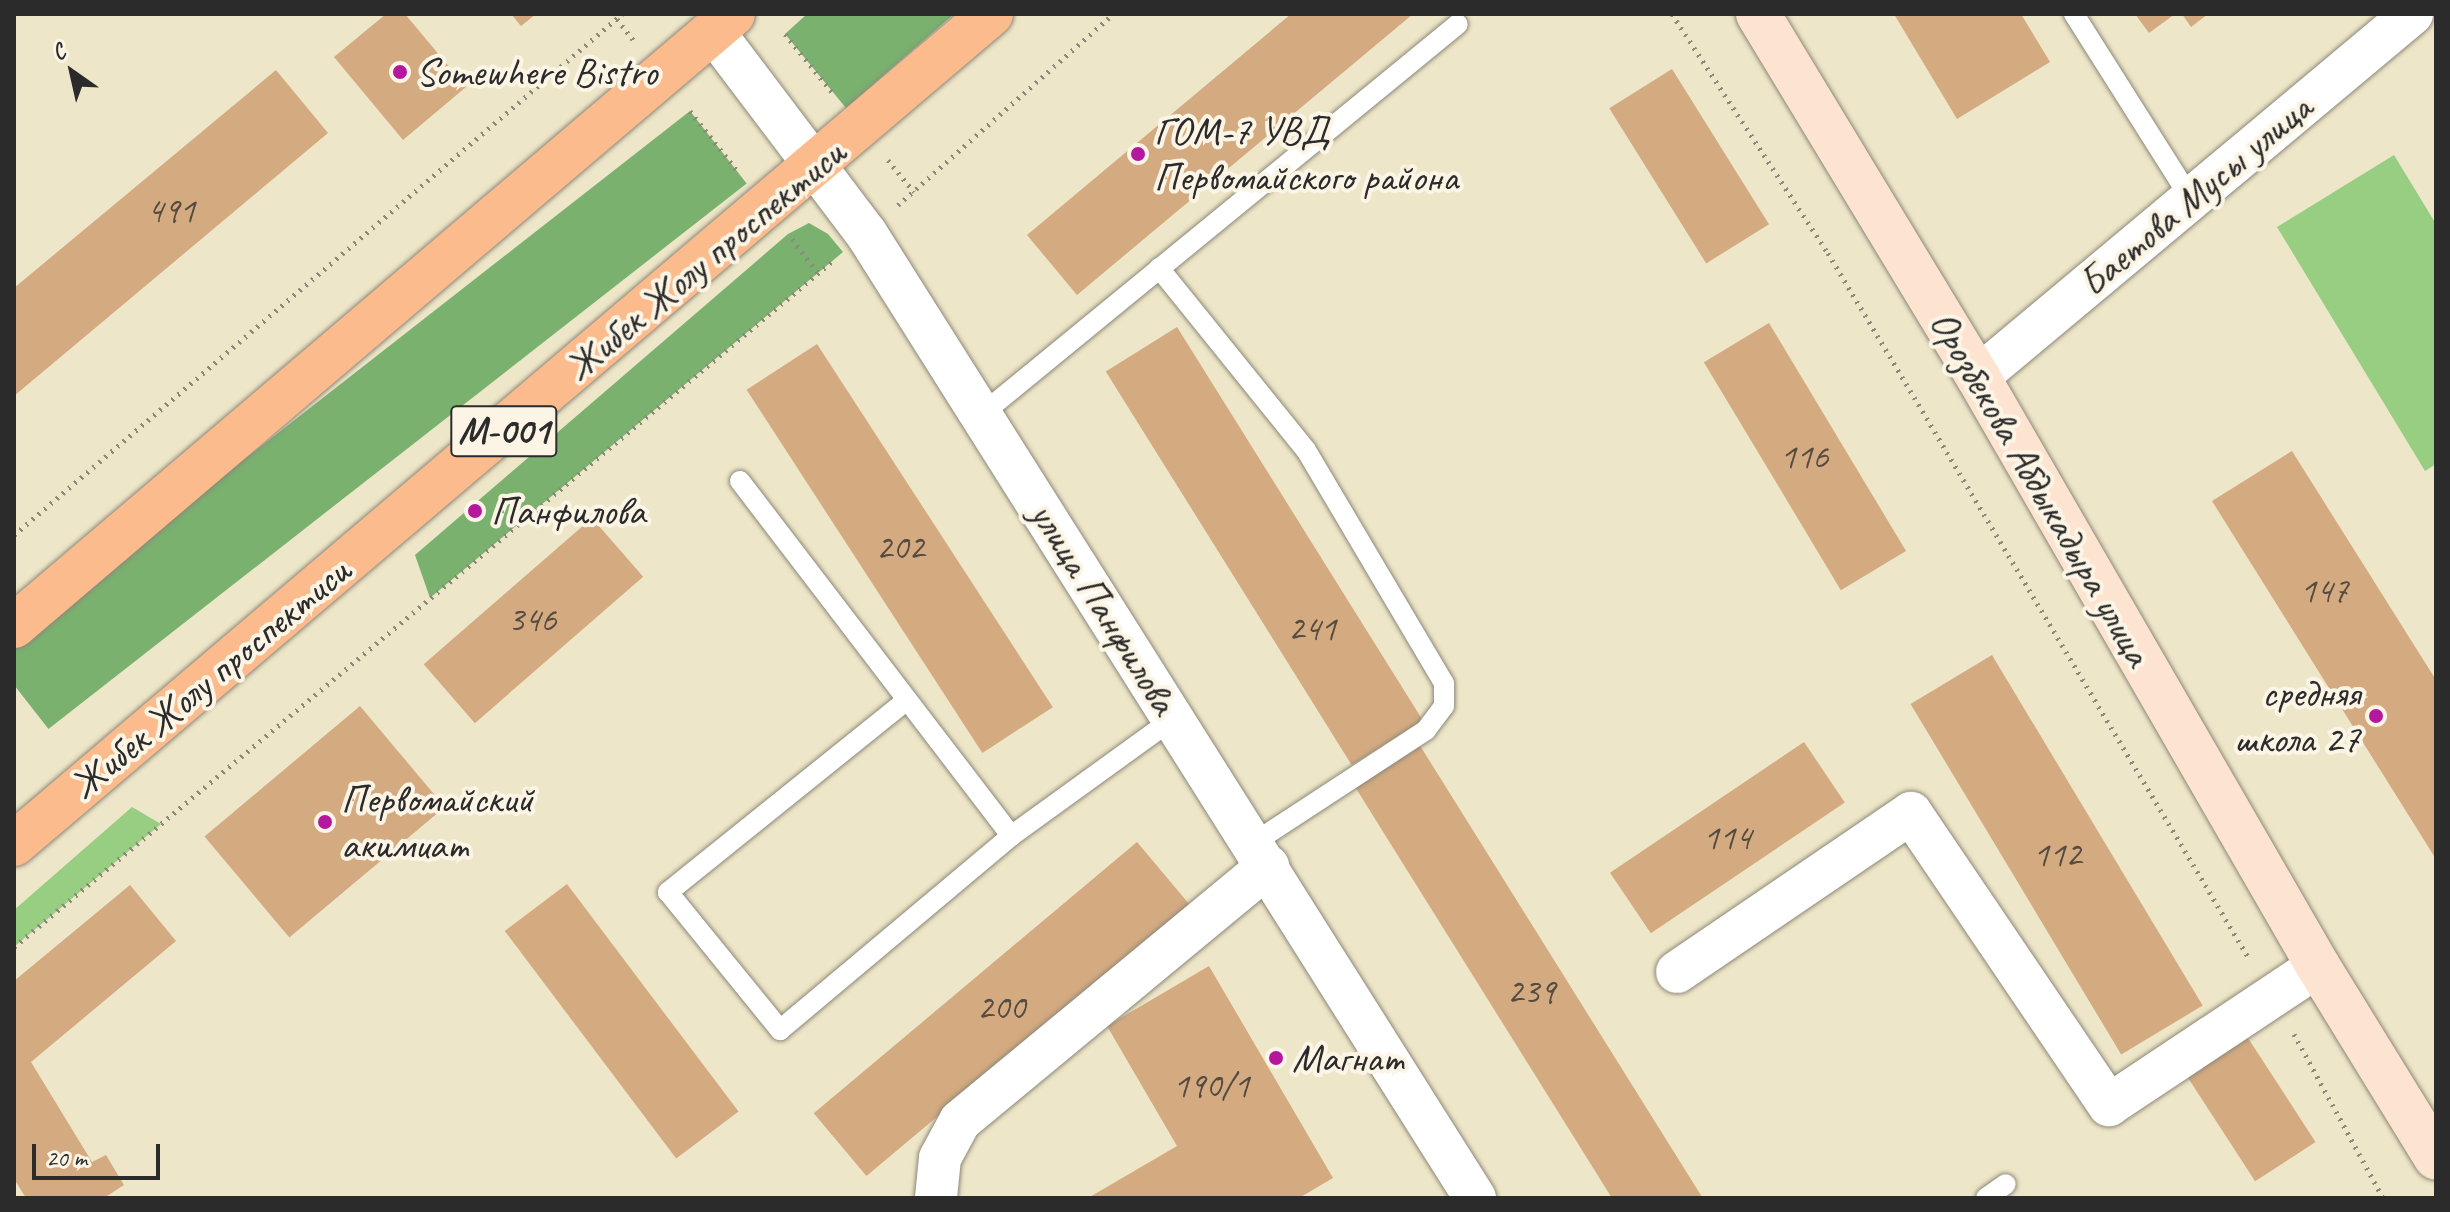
<!DOCTYPE html>
<html>
<head>
<meta charset="utf-8">
<style>
  body { margin:0 }
  #map { position:relative; width:2450px; height:1212px; overflow:hidden; background:#eee6c8; font-family:Caveat,sans-serif }
  div>[style] { position:absolute }
  .green>* { inset:0; background:#98ce81 }
  .forest>* { inset:0; background:#7ab16f; transform-origin:0 0 }
  .building>* { inset:0; background:#d4aa81; transform-origin:0 0 }
  .path>* { height:5px; margin-top:-2.5px; transform-origin:0; background:repeating-linear-gradient(90deg,#8c887a 0 2px,transparent 0 8px) }
  .roads { filter:drop-shadow(0 0 2px #8c887a) drop-shadow(0 0 2px #8c887a) }
  .lane>* { height:20px; margin:-10px; padding:0 10px; transform-origin:10px; border-radius:10px; background:#fff }
  .street>* { height:42px; margin:-21px; padding:0 21px; transform-origin:21px; border-radius:21px; background:#fff }
  .secondary>* { height:44px; margin:-22px; padding:0 22px; transform-origin:22px; border-radius:22px; background:#fde4d1 }
  .primary>* { height:44px; margin:-22px; padding:0 22px; transform-origin:22px; border-radius:22px; background:#fbbb8d }
  .dots>* { width:22px; height:22px; translate:-50% -50%; box-sizing:border-box; border:4px solid #fcf5e5; border-radius:50% }
  span { translate:-50% -50%; white-space:nowrap; text-align:center; line-height:1.15; -webkit-text-stroke:8px #fcf5e5; paint-order:stroke }
  .number-label { font-size:36px; color:#554b40 }
  .number-label span { -webkit-text-stroke-width:0 }
  .shield-label span { padding:2px 6px; background:#fcf5e5; border:2px solid; border-radius:6px; -webkit-text-stroke-width:0 }
  .shield-label { font-size:38px; color:#2b2b2b; font-weight:700 }
  .poi-label { font-size:40px; color:#2b2b2b }
  .left { translate:0 -50%; text-align:left }
  .right { translate:-100% -50%; text-align:right }
  .street-label { font-size:40px; color:#2b2b2b }
  .frame { position:absolute; inset:0; border:16px solid #2b2b2b; pointer-events:none }
  .north { position:absolute; left:32px; top:32px; width:80px; height:80px; -webkit-text-stroke:6px #fcf5e5; paint-order:stroke; rotate:326deg; font-size:22px; font-weight:700; line-height:32px; text-align:center; color:#2b2b2b }
  .north::after { content:''; display:block; margin:auto; width:28px; height:36px; background:#2b2b2b; clip-path:polygon(50% 0,100% 100%,50% 72%,0 100%) }
  .scale { position:absolute; left:32px; top:1144px; width:128px; height:36px; box-sizing:border-box; border:4px solid #2b2b2b; border-top:0; padding-left:10px; font-size:24px; line-height:28px; white-space:nowrap; color:#2b2b2b; -webkit-text-stroke:6px #fcf5e5; paint-order:stroke }
</style>
</head>
<body>
<div id="map">
  <div class="green">
    <div style="clip-path:polygon(2394px 155px,2436px 224px,2436px 464px,2425px 471px,2277px 227px)"></div>
    <div style="clip-path:polygon(132px 807px,161px 824px,14px 947px,14px 910px)"></div>
  </div>
  <div class="forest">
    <div style="clip-path:polygon(807px 14px,954px 14px,846px 108px,785px 34px)"></div>
    <div style="left:690px;top:111px;width:92px;height:886px;rotate:52deg"></div>
    <div style="clip-path:polygon(809px 223px,828px 234px,843px 252px,430px 598px,415px 555px,788px 234px)"></div>
  </div>
  <div class="building">
    <div style="clip-path:polygon(386px 14px,405px 14px,466px 87px,403px 140px,334px 57px)"></div>
    <div style="clip-path:polygon(511px 14px,536px 14px,521px 26px)"></div>
    <div style="clip-path:polygon(1291px 14px,1413px 14px,1077px 295px,1027px 235px)"></div>
    <div style="clip-path:polygon(1894px 14px,2021px 14px,2050px 62px,1957px 119px)"></div>
    <div style="clip-path:polygon(2135px 14px,2175px 14px,2149px 33px)"></div>
    <div style="clip-path:polygon(2182px 14px,2208px 14px,2191px 27px)"></div>
    <div style="left:1672px;top:69px;width:183px;height:74px;rotate:58deg"></div>
    <div style="clip-path:polygon(276px 70px,328px 133px,14px 396px,14px 288px)"></div>
    <div style="left:1769px;top:323px;width:266px;height:76px;rotate:59deg"></div>
    <div style="left:1177px;top:327px;width:464px;height:84px;rotate:58deg"></div>
    <div style="left:817px;top:344px;width:433px;height:84px;rotate:57deg"></div>
    <div style="clip-path:polygon(2292px 451px,2436px 680px,2434px 856px,2212px 501px)"></div>
    <div style="left:592px;top:518px;width:78px;height:223px;rotate:49deg"></div>
    <div style="left:1992px;top:655px;width:409px;height:95px;rotate:59deg"></div>
    <div style="left:360px;top:706px;width:132px;height:203px;rotate:50deg"></div>
    <div style="left:1804px;top:742px;width:73px;height:234px;rotate:56deg"></div>
    <div style="left:1419px;top:744px;width:538px;height:77px;rotate:58deg"></div>
    <div style="left:1137px;top:842px;width:82px;height:422px;rotate:50deg"></div>
    <div style="left:567px;top:884px;width:285px;height:78px;rotate:53deg"></div>
    <div style="clip-path:polygon(130px 885px,176px 941px,31px 1062px,92px 1162px,106px 1155px,124px 1185px,104px 1198px,26px 1198px,14px 1179px,14px 981px)"></div>
    <div style="clip-path:polygon(1209px 966px,1333px 1178px,1299px 1198px,1088px 1198px,1177px 1146px,1107px 1026px)"></div>
    <div style="left:2248px;top:1038px;width:124px;height:72px;rotate:57deg"></div>
  </div>
  <div class="path">
    <div style="left:1672px;top:14px;width:285px;rotate:56.9deg"></div>
    <div style="left:1828px;top:253px;width:823px;rotate:59.17deg"></div>
    <div style="left:617px;top:19px;width:31px;rotate:52deg"></div>
    <div style="left:785px;top:34px;width:75px;rotate:51deg"></div>
    <div style="left:690px;top:111px;width:79px;rotate:51.7deg"></div>
    <div style="left:888px;top:160px;width:41px;rotate:50.9deg"></div>
    <div style="left:898px;top:205px;width:288px;rotate:-41.6deg"></div>
    <div style="left:792px;top:239px;width:43px;rotate:52.6deg"></div>
    <div style="left:14px;top:535px;width:801px;rotate:-40.59deg"></div>
    <div style="left:14px;top:947px;width:1071px;rotate:-39.96deg"></div>
    <div style="left:2294px;top:1034px;width:187px;rotate:61.5deg"></div>
  </div>
  <div class="roads">
    <div class="lane">
      <div style="left:2074px;top:14px;width:219px;rotate:57.7deg"></div>
      <div style="left:1159px;top:268px;width:234px;rotate:51.1deg"></div>
      <div style="left:1306px;top:450px;width:271px;rotate:59.4deg"></div>
      <div style="left:1444px;top:683px;width:23px;rotate:90deg"></div>
      <div style="left:1444px;top:706px;width:30px;rotate:127deg"></div>
      <div style="left:1426px;top:730px;width:207px;rotate:146.8deg"></div>
      <div style="left:982px;top:414px;width:615px;rotate:-39.33deg"></div>
      <div style="left:740px;top:481px;width:447px;rotate:52.6deg"></div>
      <div style="left:907px;top:700px;width:307px;rotate:141.2deg"></div>
      <div style="left:668px;top:892px;width:178px;rotate:50.9deg"></div>
      <div style="left:780px;top:1030px;width:302px;rotate:-40deg"></div>
      <div style="left:1011px;top:836px;width:201px;rotate:-35.9deg"></div>
      <div style="left:1986px;top:1198px;width:24px;rotate:-35deg"></div>
    </div>
    <div class="street">
      <div style="left:713px;top:31px;width:253px;rotate:52.9deg"></div>
      <div style="left:866px;top:233px;width:1141px;rotate:57.74deg"></div>
      <div style="left:1978px;top:377px;width:566px;rotate:-39.91deg"></div>
      <div style="left:1677px;top:972px;width:283px;rotate:-34.2deg"></div>
      <div style="left:1911px;top:813px;width:353px;rotate:55.9deg"></div>
      <div style="left:2109px;top:1105px;width:251px;rotate:-33.6deg"></div>
      <div style="left:936px;top:1198px;width:40px;rotate:-84.3deg"></div>
      <div style="left:940px;top:1158px;width:42px;rotate:-61.6deg"></div>
      <div style="left:960px;top:1121px;width:400px;rotate:-39.6deg"></div>
    </div>
    <div class="secondary">
      <div style="left:1758px;top:14px;width:424px;rotate:58.8deg"></div>
      <div style="left:1978px;top:377px;width:680px;rotate:60deg"></div>
      <div style="left:2318px;top:966px;width:225px;rotate:58.4deg"></div>
    </div>
    <div class="primary">
      <div style="left:14px;top:626px;width:944px;rotate:-40.4deg"></div>
      <div style="left:14px;top:844px;width:1282px;rotate:-40.35deg"></div>
    </div>
  </div>
  <div class="dots">
    <div style="left:400px;top:72px;background:#b5179e"></div>
    <div style="left:1138px;top:154px;background:#b5179e"></div>
    <div style="left:475px;top:511px;background:#b5179e"></div>
    <div style="left:2376px;top:716px;background:#b5179e"></div>
    <div style="left:325px;top:822px;background:#b5179e"></div>
    <div style="left:1276px;top:1058px;background:#b5179e"></div>
  </div>
  <div class="number-label">
    <span style="left:171px;top:211px">491</span>
    <span style="left:1804px;top:457px">116</span>
    <span style="left:900px;top:548px">202</span>
    <span style="left:2324px;top:591px">147</span>
    <span style="left:532px;top:620px">346</span>
    <span style="left:1312px;top:629px">241</span>
    <span style="left:1727px;top:838px">114</span>
    <span style="left:2057px;top:855px">112</span>
    <span style="left:1531px;top:992px">239</span>
    <span style="left:1001px;top:1008px">200</span>
    <span style="left:1211px;top:1086px">190/1</span>
  </div>
  <div class="shield-label">
    <span style="left:504px;top:431px">М-001</span>
  </div>
  <div class="poi-label">
    <span class="left" style="left:416px;top:72px">Somewhere Bistro</span>
    <span class="left" style="left:1154px;top:154px">ГОМ-7 УВД<br>Первомайского района</span>
    <span class="left" style="left:491px;top:511px">Панфилова</span>
    <span class="right" style="left:2360px;top:716px">средняя<br>школа 27</span>
    <span class="left" style="left:341px;top:822px">Первомайский<br>акимиат</span>
    <span class="left" style="left:1292px;top:1058px">Магнат</span>
  </div>
  <div class="street-label">
    <span style="left:2195px;top:195px;rotate:-40deg">Баетова Мусы улица</span>
    <span style="left:705px;top:260px;rotate:-40deg">Жибек Жолу проспектиси</span>
    <span style="left:2041px;top:488px;rotate:60deg">Орозбекова Абдыкадыра улица</span>
    <span style="left:1104px;top:608px;rotate:58deg">улица Панфилова</span>
    <span style="left:210px;top:678px;rotate:-40deg">Жибек Жолу проспектиси</span>
  </div>
  <div class="frame"></div>
  <div class="north">С</div>
  <div class="scale">20 m</div>
</div>
</body>
</html>
